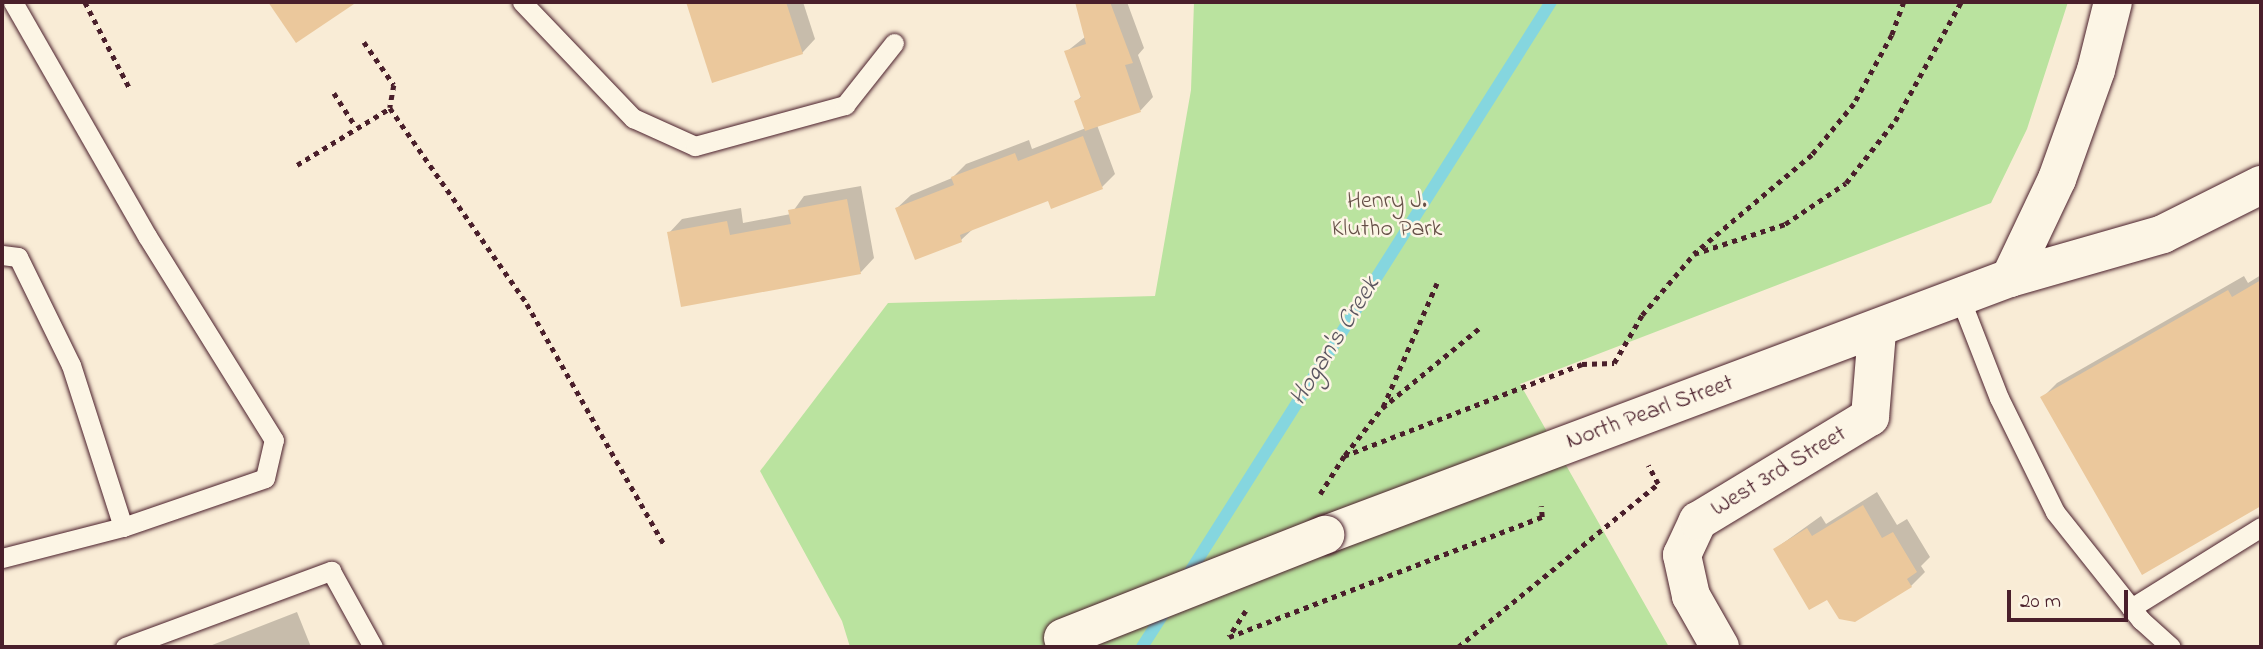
<!DOCTYPE html>
<html>
<head>
<meta charset="utf-8">
<style>
  body { margin:0 }
  #map { position:relative; width:2263px; height:649px; overflow:hidden; background:#f9ecd6; font-family:"Indie Flower",sans-serif }
  div>[style] { position:absolute }
  .green>* { inset:0; background:#bae39f }
  .shadow>* { inset:0; background:#0003 }
  .stream>* { height:12px; margin:-6px; padding:0 6px; transform-origin:6px; border-radius:6px; background:#85d6df }
  .building>* { inset:0; background:#ebc89c }
  .path>* { height:4.5px; margin-top:-2.25px; transform-origin:0; background:repeating-linear-gradient(90deg,#4a1f2b 0 5px,transparent 0 10px) }
  .roads { filter:drop-shadow(0 0 2px #4a1f2b) drop-shadow(0 0 2px #4a1f2b) }
  .lane>* { height:19px; margin:-9.5px; padding:0 9.5px; transform-origin:9.5px; border-radius:9.5px; background:#fcf5e5 }
  .street>* { height:38px; margin:-19px; padding:0 19px; transform-origin:19px; border-radius:19px; background:#fcf5e5 }
  .secondary>* { height:38px; margin:-19px; padding:0 19px; transform-origin:19px; border-radius:19px; background:#fcf5e5 }
  .bridges { filter:drop-shadow(0 0 2px #4a1f2b) drop-shadow(0 0 2px #4a1f2b) }
  .secondary-bridge>* { height:38px; margin:-19px; padding:0 19px; transform-origin:19px; border-radius:19px; background:#fcf5e5 }
  span { translate:-50% -50%; white-space:nowrap; text-align:center; line-height:1.15; -webkit-text-stroke:5px #fcf5e5; paint-order:stroke }
  .park-label { font-size:24px; color:#665048 }
  .street-label { font-size:24px; color:#4a1f2b }
  .water-label { font-size:26px; color:#5c5661; font-style:italic }
  .frame { position:absolute; inset:0; border:4px solid #4a1f2b; pointer-events:none }
  .scale { position:absolute; left:2007px; top:590px; width:121px; height:32px; box-sizing:border-box; border:4px solid #4a1f2b; border-top:0; padding-left:9px; font-size:21px; line-height:24px; white-space:nowrap; color:#4a1f2b; -webkit-text-stroke:5px #fcf5e5; paint-order:stroke }
</style>
</head>
<body>
<div id="map">
  <div class="green">
    <div style="clip-path:polygon(1194px 2px,2068px 2px,2027px 129px,1991px 203px,1520px 384px,1669px 647px,850px 647px,842px 621px,760px 471px,888px 303px,1155px 296px,1191px 90px)"></div>
  </div>
  <div class="shadow">
    <div style="clip-path:polygon(687px 2px,803px 2px,815px 39px,802px 53px,713px 81px)"></div>
    <div style="clip-path:polygon(1077px 2px,1127px 2px,1144px 48px,1138px 55px,1153px 97px,1141px 110px,1097px 125px,1115px 174px,1102px 187px,1050px 199px,974px 228px,961px 240px,897px 208px,911px 195px,952px 178px,966px 164px,1029px 140px,1032px 149px,1086px 128px,1076px 101px,1082px 96px,1066px 52px,1085px 37px)"></div>
    <div style="clip-path:polygon(861px 186px,874px 258px,861px 272px,669px 233px,682px 219px,741px 208px,743px 223px,791px 214px,804px 196px)"></div>
    <div style="clip-path:polygon(2261px 275px,2261px 504px,2143px 572px,2042px 398px,2057px 383px,2244px 276px,2248px 283px)"></div>
    <div style="clip-path:polygon(1877px 492px,1897px 525px,1907px 519px,1930px 557px,1921px 566px,1925px 572px,1911px 586px,1828px 597px,1775px 549px,1821px 516px,1826px 524px)"></div>
    <div style="clip-path:polygon(297px 612px,311px 647px,207px 647px)"></div>
  </div>
  <div class="stream">
    <div style="left:1186px;top:578px;width:682px;rotate:-57.64deg"></div>
    <div style="left:1142px;top:647px;width:46px;rotate:-57.3deg"></div>
  </div>
  <div class="building">
    <div style="clip-path:polygon(268px 2px,357px 2px,296px 43px)"></div>
    <div style="clip-path:polygon(686px 2px,786px 2px,803px 54px,712px 83px)"></div>
    <div style="clip-path:polygon(1075px 2px,1110px 2px,1133px 63px,1125px 65px,1141px 112px,1085px 131px,1074px 101px,1081px 98px,1064px 51px,1086px 44px)"></div>
    <div style="clip-path:polygon(1083px 136px,1103px 189px,1051px 209px,1048px 201px,960px 235px,962px 242px,915px 260px,895px 208px,954px 185px,951px 177px,1015px 153px,1018px 161px)"></div>
    <div style="clip-path:polygon(847px 199px,861px 274px,681px 307px,667px 232px,727px 221px,730px 235px,791px 224px,788px 210px)"></div>
    <div style="clip-path:polygon(2261px 280px,2261px 506px,2142px 575px,2040px 397px,2228px 290px,2232px 297px)"></div>
    <div style="clip-path:polygon(1863px 505px,1882px 538px,1893px 532px,1917px 572px,1907px 579px,1912px 587px,1855px 622px,1839px 619px,1827px 600px,1809px 610px,1773px 549px,1807px 528px,1812px 536px)"></div>
  </div>
  <div class="path">
    <div style="left:85px;top:2px;width:96px;rotate:62.6deg"></div>
    <div style="left:1904px;top:2px;width:35px;rotate:110deg"></div>
    <div style="left:1892px;top:35px;width:79px;rotate:118.8deg"></div>
    <div style="left:1854px;top:104px;width:66px;rotate:129.5deg"></div>
    <div style="left:1812px;top:155px;width:154px;rotate:140deg"></div>
    <div style="left:1694px;top:254px;width:96px;rotate:-18.2deg"></div>
    <div style="left:1785px;top:224px;width:73px;rotate:-33.9deg"></div>
    <div style="left:1846px;top:183px;width:79px;rotate:-51.7deg"></div>
    <div style="left:1895px;top:121px;width:136px;rotate:-61deg"></div>
    <div style="left:364px;top:42px;width:52px;rotate:55.1deg"></div>
    <div style="left:394px;top:85px;width:23px;rotate:100deg"></div>
    <div style="left:390px;top:108px;width:239px;rotate:55deg"></div>
    <div style="left:527px;top:304px;width:279px;rotate:60.3deg"></div>
    <div style="left:334px;top:93px;width:40px;rotate:57.1deg"></div>
    <div style="left:297px;top:165px;width:109px;rotate:-31.5deg"></div>
    <div style="left:1383px;top:407px;width:135px;rotate:-66.5deg"></div>
    <div style="left:1345px;top:455px;width:60px;rotate:-51.8deg"></div>
    <div style="left:1382px;top:408px;width:129px;rotate:-39.4deg"></div>
    <div style="left:1320px;top:494px;width:45px;rotate:-57.7deg"></div>
    <div style="left:1344px;top:456px;width:255px;rotate:-21.1deg"></div>
    <div style="left:1582px;top:364px;width:32px;rotate:-2deg"></div>
    <div style="left:1614px;top:363px;width:56px;rotate:-59.7deg"></div>
    <div style="left:1642px;top:315px;width:80px;rotate:-49.6deg"></div>
    <div style="left:1246px;top:611px;width:31px;rotate:123deg"></div>
    <div style="left:1229px;top:637px;width:335px;rotate:-21deg"></div>
    <div style="left:1542px;top:517px;width:11px;rotate:-95deg"></div>
    <div style="left:1458px;top:647px;width:258px;rotate:-39.2deg"></div>
    <div style="left:1658px;top:484px;width:21px;rotate:-118deg"></div>
  </div>
  <div class="roads">
    <div class="lane">
      <div style="left:522px;top:2px;width:161px;rotate:46.3deg"></div>
      <div style="left:633px;top:118px;width:68px;rotate:24.3deg"></div>
      <div style="left:695px;top:146px;width:156px;rotate:-15.3deg"></div>
      <div style="left:845px;top:105px;width:79px;rotate:-51.7deg"></div>
      <div style="left:2px;top:255px;width:16px;rotate:7deg"></div>
      <div style="left:18px;top:257px;width:120px;rotate:63.9deg"></div>
      <div style="left:71px;top:365px;width:170px;rotate:72.2deg"></div>
      <div style="left:1960px;top:298px;width:107px;rotate:68.7deg"></div>
      <div style="left:1999px;top:398px;width:127px;rotate:63.8deg"></div>
      <div style="left:2055px;top:512px;width:138px;rotate:51.5deg"></div>
      <div style="left:2141px;top:620px;width:40px;rotate:42deg"></div>
      <div style="left:2px;top:558px;width:125px;rotate:-14.4deg"></div>
      <div style="left:123px;top:527px;width:150px;rotate:-19deg"></div>
      <div style="left:265px;top:478px;width:39px;rotate:-77deg"></div>
      <div style="left:274px;top:440px;width:240px;rotate:-121.9deg"></div>
      <div style="left:147px;top:236px;width:270px;rotate:-119.8deg"></div>
      <div style="left:2131px;top:608px;width:153px;rotate:-31.9deg"></div>
      <div style="left:125px;top:647px;width:220px;rotate:-20.3deg"></div>
      <div style="left:331px;top:571px;width:87px;rotate:61.1deg"></div>
    </div>
    <div class="street">
      <div style="left:2010px;top:278px;width:110px;rotate:-64.6deg"></div>
      <div style="left:2057px;top:179px;width:116px;rotate:-70.3deg"></div>
      <div style="left:2096px;top:70px;width:70px;rotate:-76deg"></div>
      <div style="left:1720px;top:647px;width:59px;rotate:-119.6deg"></div>
      <div style="left:1691px;top:596px;width:42px;rotate:-102.4deg"></div>
      <div style="left:1682px;top:555px;width:38px;rotate:-65deg"></div>
      <div style="left:1698px;top:521px;width:201px;rotate:-31.2deg"></div>
      <div style="left:1870px;top:417px;width:85px;rotate:-85.3deg"></div>
    </div>
    <div class="secondary">
      <div style="left:1325px;top:535px;width:732px;rotate:-20.57deg"></div>
      <div style="left:2010px;top:278px;width:159px;rotate:-16deg"></div>
      <div style="left:2163px;top:234px;width:110px;rotate:-26.6deg"></div>
    </div>
  </div>
  <div class="bridges">
    <div class="secondary-bridge">
      <div style="left:1063px;top:638px;width:282px;rotate:-21.5deg"></div>
    </div>
  </div>
  <div class="park-label">
    <span style="left:1387px;top:216px">Henry J.<br>Klutho Park</span>
  </div>
  <div class="street-label">
    <span style="left:1650px;top:413px;rotate:-20deg">North Pearl Street</span>
    <span style="left:1779px;top:472px;rotate:-31deg">West 3rd Street</span>
  </div>
  <div class="water-label">
    <span style="left:1336px;top:342px;rotate:-58deg">Hogan's Creek</span>
  </div>
  <div class="frame"></div>
  <div class="scale">20 m</div>
</div>
</body>
</html>
